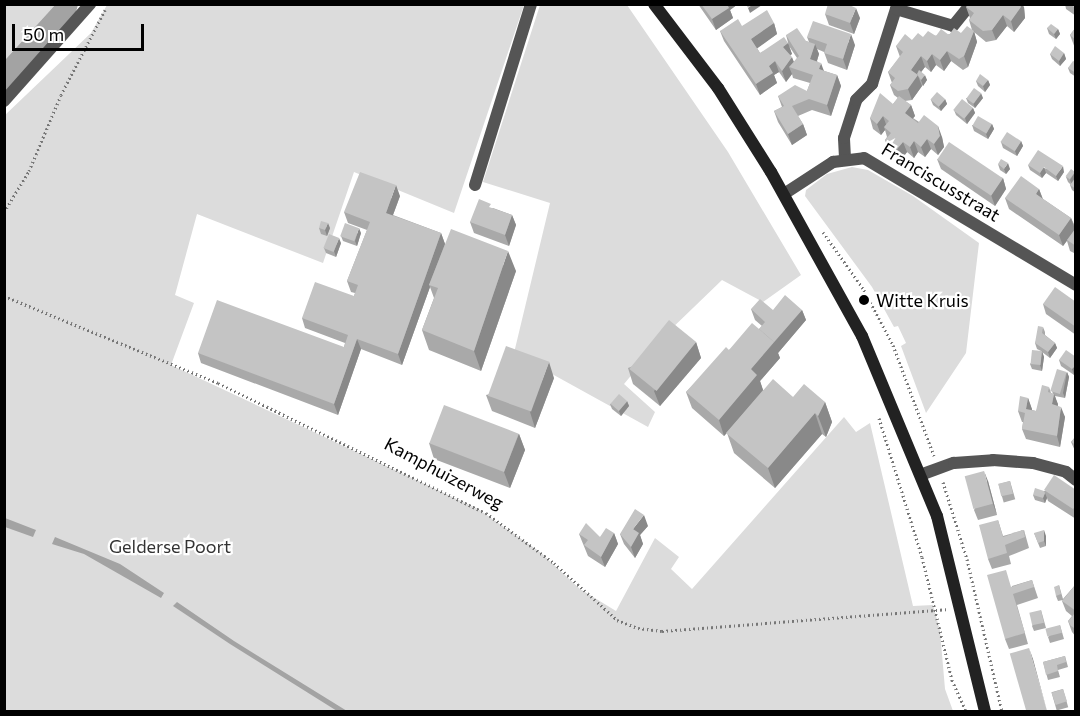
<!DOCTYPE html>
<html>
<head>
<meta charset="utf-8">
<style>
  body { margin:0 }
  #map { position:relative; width:1080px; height:716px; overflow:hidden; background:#fff; font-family:Commissioner,sans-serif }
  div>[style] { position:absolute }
  .green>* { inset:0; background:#dcdcdc }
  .water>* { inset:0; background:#a3a3a3 }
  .path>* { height:3px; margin-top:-1.5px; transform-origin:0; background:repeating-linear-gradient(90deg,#777 0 1.5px,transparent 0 4.5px) }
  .street>* { height:12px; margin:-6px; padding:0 6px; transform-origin:6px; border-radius:6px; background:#555 }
  .secondary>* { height:12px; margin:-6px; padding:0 6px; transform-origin:6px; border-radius:6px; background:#222 }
  .wall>* { inset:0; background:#a9a9a9; transform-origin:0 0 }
  .shaded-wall>* { inset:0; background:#898989 }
  .building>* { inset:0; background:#c4c4c4; transform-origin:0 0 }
  .dots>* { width:16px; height:16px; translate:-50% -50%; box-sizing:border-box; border:3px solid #fff; border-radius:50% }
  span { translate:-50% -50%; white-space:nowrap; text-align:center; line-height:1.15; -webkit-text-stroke:4.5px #fff; paint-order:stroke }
  .street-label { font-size:18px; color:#000 }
  .poi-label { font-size:18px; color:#000 }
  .left { translate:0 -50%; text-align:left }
  .park-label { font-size:18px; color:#333 }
  .frame { position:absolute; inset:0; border:6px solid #000; pointer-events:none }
  .scale { position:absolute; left:12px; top:24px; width:132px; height:27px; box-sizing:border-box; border:3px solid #000; border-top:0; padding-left:8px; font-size:18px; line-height:21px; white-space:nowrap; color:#000; -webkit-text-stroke:4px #fff; paint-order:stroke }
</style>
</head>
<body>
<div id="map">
  <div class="green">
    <div style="clip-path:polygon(5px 5px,55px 5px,5px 60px)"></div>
    <div style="clip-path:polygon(107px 5px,524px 5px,454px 213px,354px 172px,323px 263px,197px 214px,175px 295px,194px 303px,171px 365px,478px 509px,540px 552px,580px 589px,616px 611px,655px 538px,679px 557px,671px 569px,692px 589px,844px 417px,856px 432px,870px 423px,913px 606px,933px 605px,940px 631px,945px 689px,953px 711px,5px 711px,4px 116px,91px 33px)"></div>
    <div style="clip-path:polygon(540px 5px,627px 5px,728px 152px,801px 275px,763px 302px,722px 280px,665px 335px,624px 384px,655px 412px,648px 427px,514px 353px,550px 203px,483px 182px)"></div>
    <div style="clip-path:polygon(852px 167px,868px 170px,913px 196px,979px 243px,966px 353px,926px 413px,901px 346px,906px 343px,898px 326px,894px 327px,872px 287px,805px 196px,806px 190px,827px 174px)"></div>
  </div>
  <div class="water">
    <div style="clip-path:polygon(55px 5px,78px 5px,75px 15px,5px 97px,5px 60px)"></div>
    <div style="clip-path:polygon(5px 518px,36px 530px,33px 537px,5px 527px)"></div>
    <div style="clip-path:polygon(55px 537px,120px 564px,164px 593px,161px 598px,84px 554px,52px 544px)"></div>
    <div style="clip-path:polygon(177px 602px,234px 641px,347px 711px,337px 711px,230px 644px,173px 606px)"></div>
  </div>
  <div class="path">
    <div style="left:4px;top:212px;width:48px;rotate:-58.6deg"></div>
    <div style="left:29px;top:171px;width:82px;rotate:-67.2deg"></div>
    <div style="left:61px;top:95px;width:96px;rotate:-62.6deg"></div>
    <div style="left:823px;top:232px;width:71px;rotate:54.7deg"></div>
    <div style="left:864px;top:290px;width:62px;rotate:62.2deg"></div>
    <div style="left:893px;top:345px;width:118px;rotate:69.7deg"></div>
    <div style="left:4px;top:296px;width:231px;rotate:22.1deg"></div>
    <div style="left:218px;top:383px;width:298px;rotate:25.9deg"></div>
    <div style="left:486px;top:513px;width:84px;rotate:36.3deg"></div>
    <div style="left:554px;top:563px;width:85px;rotate:42.1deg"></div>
    <div style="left:617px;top:620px;width:22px;rotate:21deg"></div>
    <div style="left:638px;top:628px;width:24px;rotate:7deg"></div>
    <div style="left:662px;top:631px;width:285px;rotate:-4.4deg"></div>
    <div style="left:879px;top:418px;width:145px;rotate:72.8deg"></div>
    <div style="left:922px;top:557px;width:127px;rotate:76.3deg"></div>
    <div style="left:952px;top:680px;width:35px;rotate:66deg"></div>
    <div style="left:943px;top:482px;width:81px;rotate:72.7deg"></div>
    <div style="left:967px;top:559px;width:157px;rotate:77.1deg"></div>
  </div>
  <div class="street">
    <div style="left:4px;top:101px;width:130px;rotate:-48.4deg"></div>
    <div style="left:845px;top:158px;width:20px;rotate:-93deg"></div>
    <div style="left:844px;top:138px;width:40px;rotate:-72deg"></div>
    <div style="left:856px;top:100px;width:23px;rotate:-45deg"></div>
    <div style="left:872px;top:84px;width:79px;rotate:-72.3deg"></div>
    <div style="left:896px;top:9px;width:59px;rotate:16.6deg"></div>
    <div style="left:953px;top:26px;width:28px;rotate:-51deg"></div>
    <div style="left:475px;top:185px;width:189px;rotate:-72.8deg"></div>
    <div style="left:784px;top:194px;width:59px;rotate:-33.1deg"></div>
    <div style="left:833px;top:162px;width:31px;rotate:-7deg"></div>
    <div style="left:864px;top:158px;width:247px;rotate:30.9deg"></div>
    <div style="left:923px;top:474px;width:33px;rotate:-20deg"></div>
    <div style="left:954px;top:463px;width:39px;rotate:-4deg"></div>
    <div style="left:993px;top:460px;width:40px;rotate:4.3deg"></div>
    <div style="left:1033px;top:463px;width:34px;rotate:15deg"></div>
    <div style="left:1066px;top:472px;width:13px;rotate:39deg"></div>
  </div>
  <div class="secondary">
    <div style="left:654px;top:4px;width:106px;rotate:52.7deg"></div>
    <div style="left:718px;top:88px;width:99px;rotate:57.8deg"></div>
    <div style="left:771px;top:172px;width:188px;rotate:61deg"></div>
    <div style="left:862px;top:336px;width:195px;rotate:67.4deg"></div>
    <div style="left:937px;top:516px;width:202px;rotate:76.2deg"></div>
  </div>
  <div class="wall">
    <div style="clip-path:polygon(698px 4px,738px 4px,730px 10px,733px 18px,716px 30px)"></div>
    <div style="clip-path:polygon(1065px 4px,1076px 4px,1076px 16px,1066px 9px)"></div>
    <div style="clip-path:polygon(966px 7px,1024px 7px,1025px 18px,1014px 32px,1007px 26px,996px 40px,986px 42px,974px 32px,977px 42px,968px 67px,963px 70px,951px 61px,944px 71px,936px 65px,931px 72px,925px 67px,921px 72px,927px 80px,923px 86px,922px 85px,922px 86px,912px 100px,905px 101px,911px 105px,915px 116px,913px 118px,942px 137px,944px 147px,938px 155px,931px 149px,925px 157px,918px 152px,914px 158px,907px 152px,901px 160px,889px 151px,885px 140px,887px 137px,885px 130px,881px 135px,873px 129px,870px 118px,893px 104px,898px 98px,894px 95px,890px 85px,892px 83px,888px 72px,900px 57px,896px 46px,912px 40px,923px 37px,961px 33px,972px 30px,969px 20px,970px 18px)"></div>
    <div style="clip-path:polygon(825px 14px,860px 18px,854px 34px,829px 25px)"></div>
    <div style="clip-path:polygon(774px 23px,777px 34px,757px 48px,760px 53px,788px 43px,792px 54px,790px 55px,794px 62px,797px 58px,789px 46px,786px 35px,809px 42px,807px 37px,855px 45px,847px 70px,828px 63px,824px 52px,817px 49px,819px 54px,817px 61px,824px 71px,837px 75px,841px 86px,831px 116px,812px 110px,798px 116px,803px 124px,807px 135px,792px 145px,778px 122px,774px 111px,782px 107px,778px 96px,807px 91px,810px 83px,793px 78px,792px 74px,786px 82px,779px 72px,774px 75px,777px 83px,760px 95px,724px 41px,720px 31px,742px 26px)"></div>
    <div style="clip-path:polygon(1076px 27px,1076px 51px,1070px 35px)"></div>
    <div style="clip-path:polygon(1047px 28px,1058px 29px,1060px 34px,1056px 39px,1049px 34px)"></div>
    <div style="clip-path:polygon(1064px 53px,1066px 59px,1060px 66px,1052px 59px,1050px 54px)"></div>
    <div style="clip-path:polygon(1076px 62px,1076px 77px,1070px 73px,1068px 68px)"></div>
    <div style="clip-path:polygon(988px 80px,990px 85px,985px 92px,978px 86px,976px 81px)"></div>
    <div style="clip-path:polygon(966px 98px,983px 98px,975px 108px,968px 103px)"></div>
    <div style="clip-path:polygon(945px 99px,947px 104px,941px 111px,933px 105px,931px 100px)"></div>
    <div style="clip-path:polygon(973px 108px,975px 113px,967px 124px,956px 115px,954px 110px)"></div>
    <div style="clip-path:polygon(992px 124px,994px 129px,988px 139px,974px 131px,972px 125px)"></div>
    <div style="clip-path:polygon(1021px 141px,1023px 146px,1017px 156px,1003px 148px,1001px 142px)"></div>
    <div style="clip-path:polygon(937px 159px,1003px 178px,1006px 189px,995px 206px,941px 169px)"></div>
    <div style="clip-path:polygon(998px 164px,1010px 169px,1006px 174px,1000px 170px)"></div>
    <div style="clip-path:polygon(1028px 165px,1064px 172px,1058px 181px,1046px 173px,1042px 178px,1030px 170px)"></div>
    <div style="clip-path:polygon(1075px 172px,1076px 174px,1076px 193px,1072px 190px,1070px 185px,1070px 184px,1068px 182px,1066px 177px)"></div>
    <div style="clip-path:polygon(1039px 189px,1043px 199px,1071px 218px,1076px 228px,1076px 254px,1070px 251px,1067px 241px,1063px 246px,1009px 209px,1005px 198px)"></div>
    <div style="clip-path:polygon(400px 196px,393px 215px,441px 233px,445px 244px,516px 271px,481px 371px,429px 350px,422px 330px,434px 298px,430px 287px,402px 365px,361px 349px,338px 415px,201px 363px,198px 353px,344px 347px,345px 343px,305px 328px,302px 318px,354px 296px,355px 293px,351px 292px,347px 281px,367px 230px,348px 223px,344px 212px)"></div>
    <div style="clip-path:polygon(493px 208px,512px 215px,516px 225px,509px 246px,474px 233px,470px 222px)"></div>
    <div style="clip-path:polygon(319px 228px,330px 228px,327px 236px,321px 234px)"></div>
    <div style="clip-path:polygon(361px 233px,357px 246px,343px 241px,341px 236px)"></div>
    <div style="clip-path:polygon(341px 243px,336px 257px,326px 253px,324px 248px)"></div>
    <div style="clip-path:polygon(1076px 302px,1076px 335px,1046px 314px,1043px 304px)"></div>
    <div style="clip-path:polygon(751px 309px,773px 310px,802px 310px,806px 320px,778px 353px,780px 358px,760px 381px,763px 390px,793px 397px,825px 402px,832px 422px,826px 437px,822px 434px,775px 488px,734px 453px,727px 433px,724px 436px,692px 408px,686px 392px,729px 350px,759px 329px,762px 326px,755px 320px)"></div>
    <div style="clip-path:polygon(1043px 327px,1045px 332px,1045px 335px,1055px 343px,1057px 348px,1050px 358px,1042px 352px,1044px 357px,1042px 371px,1032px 369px,1030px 364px,1041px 351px,1037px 349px,1035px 343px)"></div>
    <div style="clip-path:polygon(696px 342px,701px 358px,660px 406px,633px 384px,628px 368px)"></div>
    <div style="clip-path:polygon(1076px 357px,1076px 373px,1074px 375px,1061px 366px,1059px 360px)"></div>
    <div style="clip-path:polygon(1067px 372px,1069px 377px,1065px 398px,1055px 396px,1058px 406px,1065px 417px,1060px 447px,1026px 439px,1022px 429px,1023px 422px,1022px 422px,1018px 411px,1028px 398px,1032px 410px,1036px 411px,1049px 387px,1051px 393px,1053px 394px,1052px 391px)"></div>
    <div style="clip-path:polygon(554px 378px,535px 428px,492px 411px,486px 395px)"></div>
    <div style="clip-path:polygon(627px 401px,629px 406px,621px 416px,612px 409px,610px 404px)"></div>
    <div style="clip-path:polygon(519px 434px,525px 450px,510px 488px,434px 459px,429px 443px)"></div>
    <div style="clip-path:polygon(1076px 436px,1076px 453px,1071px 442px)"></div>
    <div style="clip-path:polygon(988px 481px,997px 515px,978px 520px,974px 510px)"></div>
    <div style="left:1010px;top:481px;width:19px;height:12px;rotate:74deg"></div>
    <div style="clip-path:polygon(1076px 490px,1076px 519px,1048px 501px,1047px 498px,1045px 503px,1035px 500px,1033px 495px,1044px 491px)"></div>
    <div style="clip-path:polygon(998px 520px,1003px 536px,1024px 530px,1029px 548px,1009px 556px,1011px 564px,992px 569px,988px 559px)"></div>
    <div style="clip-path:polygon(648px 526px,640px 535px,643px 544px,635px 558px,624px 544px,620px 534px)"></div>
    <div style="clip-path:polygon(614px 533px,618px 544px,605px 567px,588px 556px,579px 534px,600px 537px)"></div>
    <div style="clip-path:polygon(1034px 533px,1046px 536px,1046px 546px,1040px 548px)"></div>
    <div style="clip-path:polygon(1032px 580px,1038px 598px,1017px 605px,1028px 644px,1009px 649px,1005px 639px,1012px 586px)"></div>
    <div style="clip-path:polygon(1076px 584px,1076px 637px,1072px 632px,1068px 621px,1072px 616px,1066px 611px,1062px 601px,1063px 600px,1058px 601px,1056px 596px,1059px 585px,1063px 599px)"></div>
    <div style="clip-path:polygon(1041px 610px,1046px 628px,1034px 631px,1032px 626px)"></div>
    <div style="clip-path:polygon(1060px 625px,1064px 639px,1050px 643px,1048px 637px)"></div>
    <div style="clip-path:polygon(1065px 656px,1068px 667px,1058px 670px,1060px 677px,1048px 680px,1043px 662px)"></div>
    <div style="left:1063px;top:689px;width:19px;height:12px;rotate:74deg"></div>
  </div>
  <div class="shaded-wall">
    <div style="clip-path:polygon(725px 4px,738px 4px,730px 10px,733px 18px,716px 30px,712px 19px)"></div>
    <div style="clip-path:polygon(753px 4px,762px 5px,750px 13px,748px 8px)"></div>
    <div style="clip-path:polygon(1020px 4px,1022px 4px,1024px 7px,1025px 18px,1014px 32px,1011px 21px)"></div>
    <div style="clip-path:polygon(856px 8px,860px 18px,854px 34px,850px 23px)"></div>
    <div style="clip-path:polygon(1003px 15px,1007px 26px,996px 40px,992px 30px)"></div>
    <div style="clip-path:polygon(774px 23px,777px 34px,755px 50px,751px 39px)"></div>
    <div style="clip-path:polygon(1058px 29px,1060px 34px,1056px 39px,1054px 34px)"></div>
    <div style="clip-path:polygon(974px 31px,977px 42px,968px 67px,964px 56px)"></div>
    <div style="clip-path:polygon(851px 34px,855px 45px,847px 70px,843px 59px)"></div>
    <div style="clip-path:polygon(788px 43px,792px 54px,786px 58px,783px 47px)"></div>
    <div style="clip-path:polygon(815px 44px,819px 54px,814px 70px,810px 59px)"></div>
    <div style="clip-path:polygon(947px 51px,951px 61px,944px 71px,940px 60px)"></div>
    <div style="clip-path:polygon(1064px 53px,1066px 59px,1060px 66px,1059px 61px)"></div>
    <div style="clip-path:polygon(932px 54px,936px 65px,931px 72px,927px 61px)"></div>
    <div style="clip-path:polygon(921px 56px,925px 67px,918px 76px,922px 86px,912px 100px,908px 89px,911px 70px)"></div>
    <div style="clip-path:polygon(792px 57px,796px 68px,789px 67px,792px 74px,786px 82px,782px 71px)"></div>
    <div style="clip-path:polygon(775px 61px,779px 72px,774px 75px,777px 83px,760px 95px,756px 84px,769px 66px)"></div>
    <div style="clip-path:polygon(821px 63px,825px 74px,819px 69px)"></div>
    <div style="clip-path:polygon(837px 75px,841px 86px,831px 116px,827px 105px)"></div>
    <div style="clip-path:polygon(925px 75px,927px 80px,923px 86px,921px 80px)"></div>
    <div style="clip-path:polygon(988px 80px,990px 85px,985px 92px,983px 86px)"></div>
    <div style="clip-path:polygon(981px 93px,983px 98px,975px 108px,973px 103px)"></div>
    <div style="clip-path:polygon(945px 99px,947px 104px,941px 111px,939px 106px)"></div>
    <div style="clip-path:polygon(911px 105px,915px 116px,909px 123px,905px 113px)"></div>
    <div style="clip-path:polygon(973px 108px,975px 113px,967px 124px,965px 118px)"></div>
    <div style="clip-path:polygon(883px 116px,887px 127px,884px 127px,885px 130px,881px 135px,877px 124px)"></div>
    <div style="clip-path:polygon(803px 124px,807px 135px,792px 145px,788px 134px)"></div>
    <div style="clip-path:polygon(992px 124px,994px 129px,988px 139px,986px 134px)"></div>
    <div style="clip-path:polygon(938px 126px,942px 137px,944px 147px,938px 155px,934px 144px)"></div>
    <div style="clip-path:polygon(927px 139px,931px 149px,925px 157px,921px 147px)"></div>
    <div style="clip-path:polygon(914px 141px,918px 152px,914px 158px,910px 147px)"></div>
    <div style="clip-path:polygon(1021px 141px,1023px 146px,1017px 156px,1015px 151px)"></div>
    <div style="clip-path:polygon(903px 142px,907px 152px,901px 160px,897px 149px)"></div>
    <div style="clip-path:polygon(1008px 163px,1010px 169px,1006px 174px,1004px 169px)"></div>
    <div style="clip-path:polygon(1063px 166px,1064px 172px,1058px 181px,1056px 176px)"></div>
    <div style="clip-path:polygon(1044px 167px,1046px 173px,1042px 178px,1040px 173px)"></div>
    <div style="clip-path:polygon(1075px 172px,1076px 179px,1072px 185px,1070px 180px)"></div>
    <div style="clip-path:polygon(1003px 178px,1006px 189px,995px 206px,991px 195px)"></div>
    <div style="clip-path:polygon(396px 185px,400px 196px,390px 223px,386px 213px)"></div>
    <div style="clip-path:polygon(1039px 189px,1043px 200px,1036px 194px)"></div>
    <div style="clip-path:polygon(512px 215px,516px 225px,509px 246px,505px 235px)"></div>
    <div style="clip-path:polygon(1071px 218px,1075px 229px,1063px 246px,1059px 235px)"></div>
    <div style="clip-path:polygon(328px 223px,330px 228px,327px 236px,325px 230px)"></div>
    <div style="clip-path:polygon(359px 228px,361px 233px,357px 246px,355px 241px)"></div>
    <div style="clip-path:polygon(441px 233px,445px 244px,429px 285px,430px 287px,402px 365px,398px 354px)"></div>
    <div style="clip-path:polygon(339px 238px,341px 243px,336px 257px,334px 251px)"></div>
    <div style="clip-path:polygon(508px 251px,516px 271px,481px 371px,474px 351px)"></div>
    <div style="clip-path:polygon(802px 310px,806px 320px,778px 353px,780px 358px,760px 381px,763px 390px,724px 436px,719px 420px,751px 369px)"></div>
    <div style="clip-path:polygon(357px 339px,361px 349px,338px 415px,334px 404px)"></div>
    <div style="clip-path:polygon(696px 342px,701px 358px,660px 406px,654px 391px)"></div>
    <div style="clip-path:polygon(1055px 343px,1057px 348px,1050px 358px,1048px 352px)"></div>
    <div style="clip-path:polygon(1042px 351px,1044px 357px,1042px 371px,1040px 365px)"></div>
    <div style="clip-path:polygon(549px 362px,554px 378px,535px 428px,530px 412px)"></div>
    <div style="clip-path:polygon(1076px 365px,1076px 373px,1074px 375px,1072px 369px)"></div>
    <div style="clip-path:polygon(1067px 372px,1069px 377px,1065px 398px,1063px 393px)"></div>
    <div style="clip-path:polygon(1054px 394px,1058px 404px,1056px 415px,1052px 404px)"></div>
    <div style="clip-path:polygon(1028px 398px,1032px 409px,1030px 420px,1026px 409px)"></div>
    <div style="clip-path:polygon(627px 401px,629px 406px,621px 416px,619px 411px)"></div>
    <div style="clip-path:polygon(825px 402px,832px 422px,826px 437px,818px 416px)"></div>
    <div style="clip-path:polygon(1061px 407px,1065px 417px,1060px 447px,1057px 436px)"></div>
    <div style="clip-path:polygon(815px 413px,822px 434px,775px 488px,768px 468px)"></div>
    <div style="clip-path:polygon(519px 434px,525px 450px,510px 488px,504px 472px)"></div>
    <div style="clip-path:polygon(984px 471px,988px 481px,997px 515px,993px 504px)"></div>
    <div style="clip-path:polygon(1045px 493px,1047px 498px,1045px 503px,1043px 498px)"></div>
    <div style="clip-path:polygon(644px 515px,648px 526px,640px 535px,643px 544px,635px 558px,631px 547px,633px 529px)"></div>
    <div style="clip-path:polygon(1044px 530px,1046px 536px,1046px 546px,1044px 541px)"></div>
    <div style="clip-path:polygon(614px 533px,618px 544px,605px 567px,601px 557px)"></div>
    <div style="clip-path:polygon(1029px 648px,1033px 659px,1047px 711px)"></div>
  </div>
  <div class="building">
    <div style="clip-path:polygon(701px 4px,727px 4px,729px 8px,712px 19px)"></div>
    <div style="clip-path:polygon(746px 4px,753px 4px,748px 8px)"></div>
    <div style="clip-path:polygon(828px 4px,847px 4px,856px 8px,850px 23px,825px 14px)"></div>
    <div style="clip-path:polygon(968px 4px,1020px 4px,1021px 7px,1011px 21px,1003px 15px,992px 30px,983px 31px,969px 20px,974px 13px,966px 7px)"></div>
    <div style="clip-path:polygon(1070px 4px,1076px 4px,1076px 9px)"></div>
    <div style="clip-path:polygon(767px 10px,774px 23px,751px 39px,760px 53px,784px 37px,788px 43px,783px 47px,792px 57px,782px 71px,775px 61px,769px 66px,773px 73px,756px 84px,720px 31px,738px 19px,742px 26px)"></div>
    <div style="clip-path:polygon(813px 21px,851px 34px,843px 59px,824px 53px,827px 44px,807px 37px)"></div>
    <div style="clip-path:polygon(1051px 24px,1058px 29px,1054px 34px,1047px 28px)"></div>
    <div style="clip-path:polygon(967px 26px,974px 31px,964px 56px,959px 59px,947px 51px,940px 60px,932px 54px,927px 61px,921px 56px,911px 70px,918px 75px,908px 89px,898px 91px,890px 85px,895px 78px,888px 72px,903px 52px,896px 46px,905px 34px,912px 40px,918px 33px,923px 37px,928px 31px,936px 36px,941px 29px,949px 35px,954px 28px,961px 33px)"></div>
    <div style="clip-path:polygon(1076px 27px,1076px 40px,1070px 35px)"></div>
    <div style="clip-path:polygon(797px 28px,806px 41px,815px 44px,810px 59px,821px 63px,819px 69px,837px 75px,827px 105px,809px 99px,792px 106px,803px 124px,788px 134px,774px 111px,784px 106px,778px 96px,795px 85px,807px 91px,813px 75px,789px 67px,799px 56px,786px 35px)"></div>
    <div style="clip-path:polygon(1055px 46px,1064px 53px,1059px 61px,1050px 54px)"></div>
    <div style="clip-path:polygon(1073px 61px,1076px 62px,1076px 73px,1068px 68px)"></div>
    <div style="clip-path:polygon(919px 70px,925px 75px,921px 80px,917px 74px)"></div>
    <div style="clip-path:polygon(980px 74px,988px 80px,983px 86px,976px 81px)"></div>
    <div style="left:974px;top:88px;width:9px;height:13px;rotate:36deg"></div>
    <div style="left:937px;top:92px;width:11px;height:10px;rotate:41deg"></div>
    <div style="clip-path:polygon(880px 93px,893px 104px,899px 96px,911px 105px,905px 113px,918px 123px,924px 115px,938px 126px,940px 136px,934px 144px,927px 139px,921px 147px,914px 141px,910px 147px,903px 142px,897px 149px,885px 140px,891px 133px,884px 127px,889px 121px,883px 116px,877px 124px,870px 118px)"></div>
    <div style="left:962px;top:99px;width:14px;height:14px;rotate:39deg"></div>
    <div style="left:978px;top:116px;width:16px;height:11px;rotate:30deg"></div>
    <div style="left:1007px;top:132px;width:17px;height:12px;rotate:33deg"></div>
    <div style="left:949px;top:142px;width:65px;height:21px;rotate:34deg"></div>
    <div style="clip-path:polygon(1038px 150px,1063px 166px,1056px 176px,1044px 167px,1040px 173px,1028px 165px)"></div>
    <div style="clip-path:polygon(1001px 159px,1008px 163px,1004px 169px,998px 164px)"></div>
    <div style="left:1071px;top:169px;width:5px;height:9px;rotate:37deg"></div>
    <div style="clip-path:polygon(360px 172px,396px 185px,386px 213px,441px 233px,398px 354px,357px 339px,334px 404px,198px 353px,217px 300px,344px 347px,348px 335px,302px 318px,315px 282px,354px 296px,358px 285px,347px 281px,370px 222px,344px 212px)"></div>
    <div style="clip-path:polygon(1021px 176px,1039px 189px,1036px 194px,1071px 218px,1059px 235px,1005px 198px)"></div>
    <div style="clip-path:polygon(1076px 177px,1076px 189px,1070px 185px)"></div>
    <div style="clip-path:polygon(479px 199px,491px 204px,489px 207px,512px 215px,505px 235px,470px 222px)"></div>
    <div style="clip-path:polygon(321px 221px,328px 223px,325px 230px,319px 228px)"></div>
    <div style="left:345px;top:223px;width:15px;height:14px;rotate:20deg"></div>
    <div style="clip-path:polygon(1076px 228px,1076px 246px,1067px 240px)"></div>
    <div style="clip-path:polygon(451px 229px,508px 251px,474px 351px,422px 330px,438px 288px,429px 285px)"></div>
    <div style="left:329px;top:234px;width:11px;height:15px;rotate:22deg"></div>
    <div style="clip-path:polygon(1055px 287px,1076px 302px,1076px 327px,1043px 304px)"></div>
    <div style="clip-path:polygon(785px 295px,802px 310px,774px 342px,759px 329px,765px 322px,751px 309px,760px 299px,773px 310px)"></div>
    <div style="left:669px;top:320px;width:35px;height:63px;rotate:39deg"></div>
    <div style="clip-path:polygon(752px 323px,774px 342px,751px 369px,757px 375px,719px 420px,686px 392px,726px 347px,729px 350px)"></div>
    <div style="clip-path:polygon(1038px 326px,1043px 327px,1042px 333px,1055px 343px,1048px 352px,1035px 343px)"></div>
    <div style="left:506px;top:346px;width:46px;height:53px;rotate:20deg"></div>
    <div style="left:1032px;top:350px;width:10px;height:14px;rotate:6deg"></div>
    <div style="clip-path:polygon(1066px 350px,1076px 357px,1076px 365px,1072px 369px,1059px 360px)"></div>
    <div style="left:1057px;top:369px;width:10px;height:23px;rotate:17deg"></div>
    <div style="clip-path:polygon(773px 379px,793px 397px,804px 384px,825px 402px,818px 416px,815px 413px,768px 468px,726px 433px)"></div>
    <div style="clip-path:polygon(1042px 385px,1049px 387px,1048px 392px,1054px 394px,1052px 404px,1061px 407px,1057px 436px,1022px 429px,1025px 413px,1018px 411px,1020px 396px,1028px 398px,1026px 409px,1036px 411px)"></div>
    <div style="left:619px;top:394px;width:11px;height:13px;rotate:41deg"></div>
    <div style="left:444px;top:405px;width:80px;height:41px;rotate:21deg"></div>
    <div style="clip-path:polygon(1076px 436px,1076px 445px,1071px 442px)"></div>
    <div style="left:984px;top:471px;width:34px;height:20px;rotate:75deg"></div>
    <div style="clip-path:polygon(1054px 475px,1076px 490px,1076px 506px,1073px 509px,1044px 490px)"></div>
    <div style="left:1010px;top:481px;width:13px;height:12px;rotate:77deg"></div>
    <div style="clip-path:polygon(1035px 488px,1044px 491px,1045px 493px,1043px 498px,1033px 495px)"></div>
    <div style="clip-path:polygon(635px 509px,644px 515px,633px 529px,639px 533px,631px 547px,620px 534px)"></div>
    <div style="clip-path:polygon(998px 520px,1003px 537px,1023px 530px,1025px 537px,1005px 545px,1007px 553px,988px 559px,979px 525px)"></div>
    <div style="clip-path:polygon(586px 523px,600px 537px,606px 528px,614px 533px,601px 557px,584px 545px,588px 540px,579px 534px)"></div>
    <div style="clip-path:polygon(1023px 530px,1012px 534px,1012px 533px,1024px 530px,1025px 536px)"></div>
    <div style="clip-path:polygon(1044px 530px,1044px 541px,1038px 543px,1034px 533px)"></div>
    <div style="clip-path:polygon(1006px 570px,1011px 587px,1032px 580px,1034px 587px,1013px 594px,1025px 633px,1005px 639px,987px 575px)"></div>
    <div style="clip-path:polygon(1076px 584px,1076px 611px,1062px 601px)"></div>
    <div style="clip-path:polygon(1059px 585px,1061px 594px,1056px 596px,1054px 587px)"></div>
    <div style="left:1041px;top:610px;width:13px;height:12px;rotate:77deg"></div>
    <div style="clip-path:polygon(1076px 612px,1076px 629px,1071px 626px,1068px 621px)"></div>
    <div style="left:1060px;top:625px;width:8px;height:15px;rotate:76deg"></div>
    <div style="left:1029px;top:648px;width:66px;height:20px;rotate:74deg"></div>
    <div style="clip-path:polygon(1065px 656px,1066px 662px,1057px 665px,1058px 671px,1046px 675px,1043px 662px)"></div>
    <div style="left:1063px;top:689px;width:13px;height:12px;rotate:72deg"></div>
  </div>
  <div class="dots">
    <div style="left:864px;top:300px;background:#000"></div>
  </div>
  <div class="street-label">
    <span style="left:941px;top:182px;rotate:31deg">Franciscusstraat</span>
    <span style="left:444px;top:473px;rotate:28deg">Kamphuizerweg</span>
  </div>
  <div class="poi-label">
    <span class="left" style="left:876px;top:300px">Witte Kruis</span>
  </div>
  <div class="park-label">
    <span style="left:170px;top:546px">Gelderse Poort</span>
  </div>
  <div class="frame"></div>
  <div class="scale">50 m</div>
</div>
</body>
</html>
